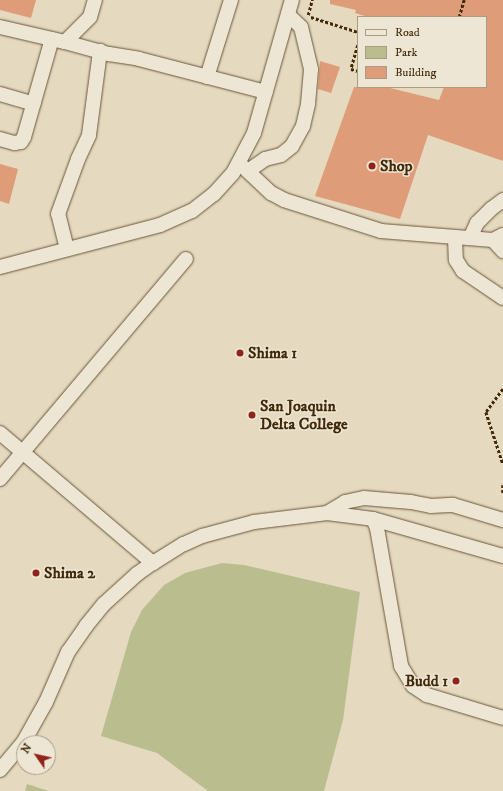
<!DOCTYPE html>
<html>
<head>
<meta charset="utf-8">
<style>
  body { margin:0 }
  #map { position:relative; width:503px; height:791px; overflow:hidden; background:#e5d9bf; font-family:"IM FELL DW Pica",serif }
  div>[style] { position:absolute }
  .green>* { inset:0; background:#babe8e }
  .building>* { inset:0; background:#de9c79 }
  .path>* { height:2.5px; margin-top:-1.25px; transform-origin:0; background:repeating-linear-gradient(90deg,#412a0a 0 3px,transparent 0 5px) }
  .roads { filter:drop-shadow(0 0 1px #6a5637) drop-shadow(0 0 1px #6a5637) }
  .minor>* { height:14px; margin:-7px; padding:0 7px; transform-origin:7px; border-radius:7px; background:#eee6d5 }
  .dots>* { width:11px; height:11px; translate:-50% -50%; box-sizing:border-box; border:2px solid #eee6d5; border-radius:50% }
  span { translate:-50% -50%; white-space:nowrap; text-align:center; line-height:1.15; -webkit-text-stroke:3px #eee6d5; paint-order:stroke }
  .poi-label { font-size:16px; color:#412a0a; font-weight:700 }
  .left { translate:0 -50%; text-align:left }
  .right { translate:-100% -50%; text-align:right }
  .legend { position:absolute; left:357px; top:16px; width:130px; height:72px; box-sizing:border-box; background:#eee6d5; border:1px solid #a99b84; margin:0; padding:5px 7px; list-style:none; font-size:12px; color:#412a0a }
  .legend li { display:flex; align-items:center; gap:8px; height:20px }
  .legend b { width:20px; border:1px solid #a99b84 }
  .north { position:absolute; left:16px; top:735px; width:40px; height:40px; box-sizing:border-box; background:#eee6d5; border:1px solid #a99b84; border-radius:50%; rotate:304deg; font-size:11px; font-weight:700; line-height:16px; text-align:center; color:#412a0a }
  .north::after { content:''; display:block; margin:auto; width:14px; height:18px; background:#8f2418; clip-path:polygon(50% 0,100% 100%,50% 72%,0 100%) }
</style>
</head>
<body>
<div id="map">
  <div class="green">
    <div style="clip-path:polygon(222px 563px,244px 565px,360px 592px,343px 720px,324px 791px,208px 791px,157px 753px,101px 736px,131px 632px,142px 610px,164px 585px,185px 573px)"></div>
    <div style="clip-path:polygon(27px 784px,49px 791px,25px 791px)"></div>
  </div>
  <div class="building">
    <div style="clip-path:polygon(0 0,36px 0,31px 18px,0 10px)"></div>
    <div style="clip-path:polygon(330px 0,503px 0,503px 161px,428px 135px,400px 219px,315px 196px,354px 87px,386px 87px,439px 100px,444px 87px,486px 87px,486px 17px,368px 17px,355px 13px,356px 10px,330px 4px)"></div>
    <div style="clip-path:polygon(320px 61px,340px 67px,331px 93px,318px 89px)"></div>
    <div style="clip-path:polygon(0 164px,18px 169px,9px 204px,0 201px)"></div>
  </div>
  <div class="path">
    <div style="left:308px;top:15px;width:16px;rotate:-75deg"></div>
    <div style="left:311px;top:17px;width:49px;rotate:17.7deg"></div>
    <div style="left:459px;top:17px;width:18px;rotate:-74deg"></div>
    <div style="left:358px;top:45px;width:25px;rotate:106deg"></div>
    <div style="left:351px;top:69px;width:7px;rotate:16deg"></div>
    <div style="left:503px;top:389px;width:29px;rotate:126deg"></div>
    <div style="left:486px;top:412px;width:55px;rotate:71.9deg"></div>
    <div style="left:503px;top:485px;width:9px;rotate:90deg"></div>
  </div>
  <div class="roads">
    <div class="minor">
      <div style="left:0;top:27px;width:67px;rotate:13deg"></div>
      <div style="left:65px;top:42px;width:35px;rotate:-45deg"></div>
      <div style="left:90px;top:17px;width:18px;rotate:-74deg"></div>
      <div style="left:65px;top:42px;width:46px;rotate:15.3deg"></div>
      <div style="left:109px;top:54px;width:30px;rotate:9deg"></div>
      <div style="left:139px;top:59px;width:131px;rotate:14.6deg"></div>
      <div style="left:207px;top:77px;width:81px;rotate:-72.7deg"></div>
      <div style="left:0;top:94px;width:35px;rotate:16deg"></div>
      <div style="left:0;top:139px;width:15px;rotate:16deg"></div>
      <div style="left:14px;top:143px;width:7px;rotate:-8deg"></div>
      <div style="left:21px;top:142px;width:6px;rotate:-59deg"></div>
      <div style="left:24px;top:137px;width:102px;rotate:-74.1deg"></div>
      <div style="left:239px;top:163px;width:44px;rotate:43.2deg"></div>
      <div style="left:271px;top:193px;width:15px;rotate:28deg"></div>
      <div style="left:284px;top:200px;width:102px;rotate:17.7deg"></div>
      <div style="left:381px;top:231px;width:112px;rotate:4.6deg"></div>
      <div style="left:493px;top:240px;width:11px;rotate:-27deg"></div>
      <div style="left:248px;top:171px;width:21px;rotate:-35deg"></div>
      <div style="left:265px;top:159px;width:16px;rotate:-14deg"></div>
      <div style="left:281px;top:155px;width:14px;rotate:-39deg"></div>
      <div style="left:292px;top:146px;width:23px;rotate:-61deg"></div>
      <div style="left:303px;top:126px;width:23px;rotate:-77deg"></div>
      <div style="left:308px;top:104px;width:35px;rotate:-85deg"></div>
      <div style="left:311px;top:69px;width:43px;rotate:-103.4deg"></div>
      <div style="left:301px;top:27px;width:18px;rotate:-137deg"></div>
      <div style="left:455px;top:237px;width:23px;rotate:88deg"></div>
      <div style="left:456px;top:260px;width:13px;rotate:58deg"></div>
      <div style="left:463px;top:271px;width:48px;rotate:34deg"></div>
      <div style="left:470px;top:238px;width:17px;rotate:-65deg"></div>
      <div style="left:477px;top:223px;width:20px;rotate:-45deg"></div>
      <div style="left:491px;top:209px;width:15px;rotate:-37deg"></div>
      <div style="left:493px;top:240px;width:15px;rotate:48deg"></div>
      <div style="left:67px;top:249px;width:36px;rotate:-104deg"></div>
      <div style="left:58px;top:214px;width:59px;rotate:-70deg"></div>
      <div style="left:78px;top:159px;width:26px;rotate:-65deg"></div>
      <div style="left:89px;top:135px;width:85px;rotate:-82.5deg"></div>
      <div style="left:0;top:267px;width:165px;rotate:-14.7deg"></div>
      <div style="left:160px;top:225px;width:35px;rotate:-24deg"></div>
      <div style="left:192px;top:211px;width:28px;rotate:-38deg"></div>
      <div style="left:214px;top:194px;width:28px;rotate:-48deg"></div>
      <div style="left:233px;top:173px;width:45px;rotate:-62.3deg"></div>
      <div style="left:254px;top:133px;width:138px;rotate:-74.1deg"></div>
      <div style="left:0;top:433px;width:201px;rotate:40.4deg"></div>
      <div style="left:0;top:479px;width:288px;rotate:-49.8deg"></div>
      <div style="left:327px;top:513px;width:21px;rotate:-31deg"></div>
      <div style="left:345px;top:502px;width:19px;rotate:-12deg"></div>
      <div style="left:364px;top:498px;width:47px;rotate:4.9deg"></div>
      <div style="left:411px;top:502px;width:20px;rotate:11deg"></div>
      <div style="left:431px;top:506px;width:22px;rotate:-3deg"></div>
      <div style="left:453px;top:505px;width:52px;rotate:16.7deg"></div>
      <div style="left:373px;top:519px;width:10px;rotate:66deg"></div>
      <div style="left:377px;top:528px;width:140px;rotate:80.1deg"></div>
      <div style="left:401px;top:666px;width:23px;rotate:59deg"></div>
      <div style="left:413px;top:686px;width:17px;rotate:33deg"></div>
      <div style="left:427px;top:695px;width:79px;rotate:16.8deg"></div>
      <div style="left:0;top:770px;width:35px;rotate:-50deg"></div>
      <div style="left:23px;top:743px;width:47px;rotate:-60.7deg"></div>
      <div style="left:46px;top:702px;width:55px;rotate:-66.3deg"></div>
      <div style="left:68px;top:652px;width:32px;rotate:-55deg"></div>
      <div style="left:86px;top:626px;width:28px;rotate:-51deg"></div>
      <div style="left:104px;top:604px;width:45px;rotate:-42.3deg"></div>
      <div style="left:137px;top:574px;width:19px;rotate:-35deg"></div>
      <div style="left:153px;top:563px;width:36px;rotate:-32deg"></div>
      <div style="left:184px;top:544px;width:20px;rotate:-24deg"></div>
      <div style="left:202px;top:536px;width:54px;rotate:-15.1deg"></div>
      <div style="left:254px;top:522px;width:74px;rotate:-7deg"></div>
      <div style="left:327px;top:513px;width:46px;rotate:7.4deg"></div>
      <div style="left:373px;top:519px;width:135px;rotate:15.9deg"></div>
    </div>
  </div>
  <div class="dots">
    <div style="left:372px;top:166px;background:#8f2418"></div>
    <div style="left:240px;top:353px;background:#8f2418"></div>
    <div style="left:252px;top:415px;background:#8f2418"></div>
    <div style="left:36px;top:573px;background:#8f2418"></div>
    <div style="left:456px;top:681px;background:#8f2418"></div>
  </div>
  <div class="poi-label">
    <span class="left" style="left:380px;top:166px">Shop</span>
    <span class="left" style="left:248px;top:353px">Shima 1</span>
    <span class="left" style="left:260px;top:415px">San Joaquin<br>Delta College</span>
    <span class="left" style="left:44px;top:573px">Shima 2</span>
    <span class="right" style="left:448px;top:681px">Budd 1</span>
  </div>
  <ul class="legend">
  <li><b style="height:5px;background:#eee6d5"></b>Road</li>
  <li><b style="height:11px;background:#babe8e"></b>Park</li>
  <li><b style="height:11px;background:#de9c79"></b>Building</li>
  </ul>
  <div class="north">N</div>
</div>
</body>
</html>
